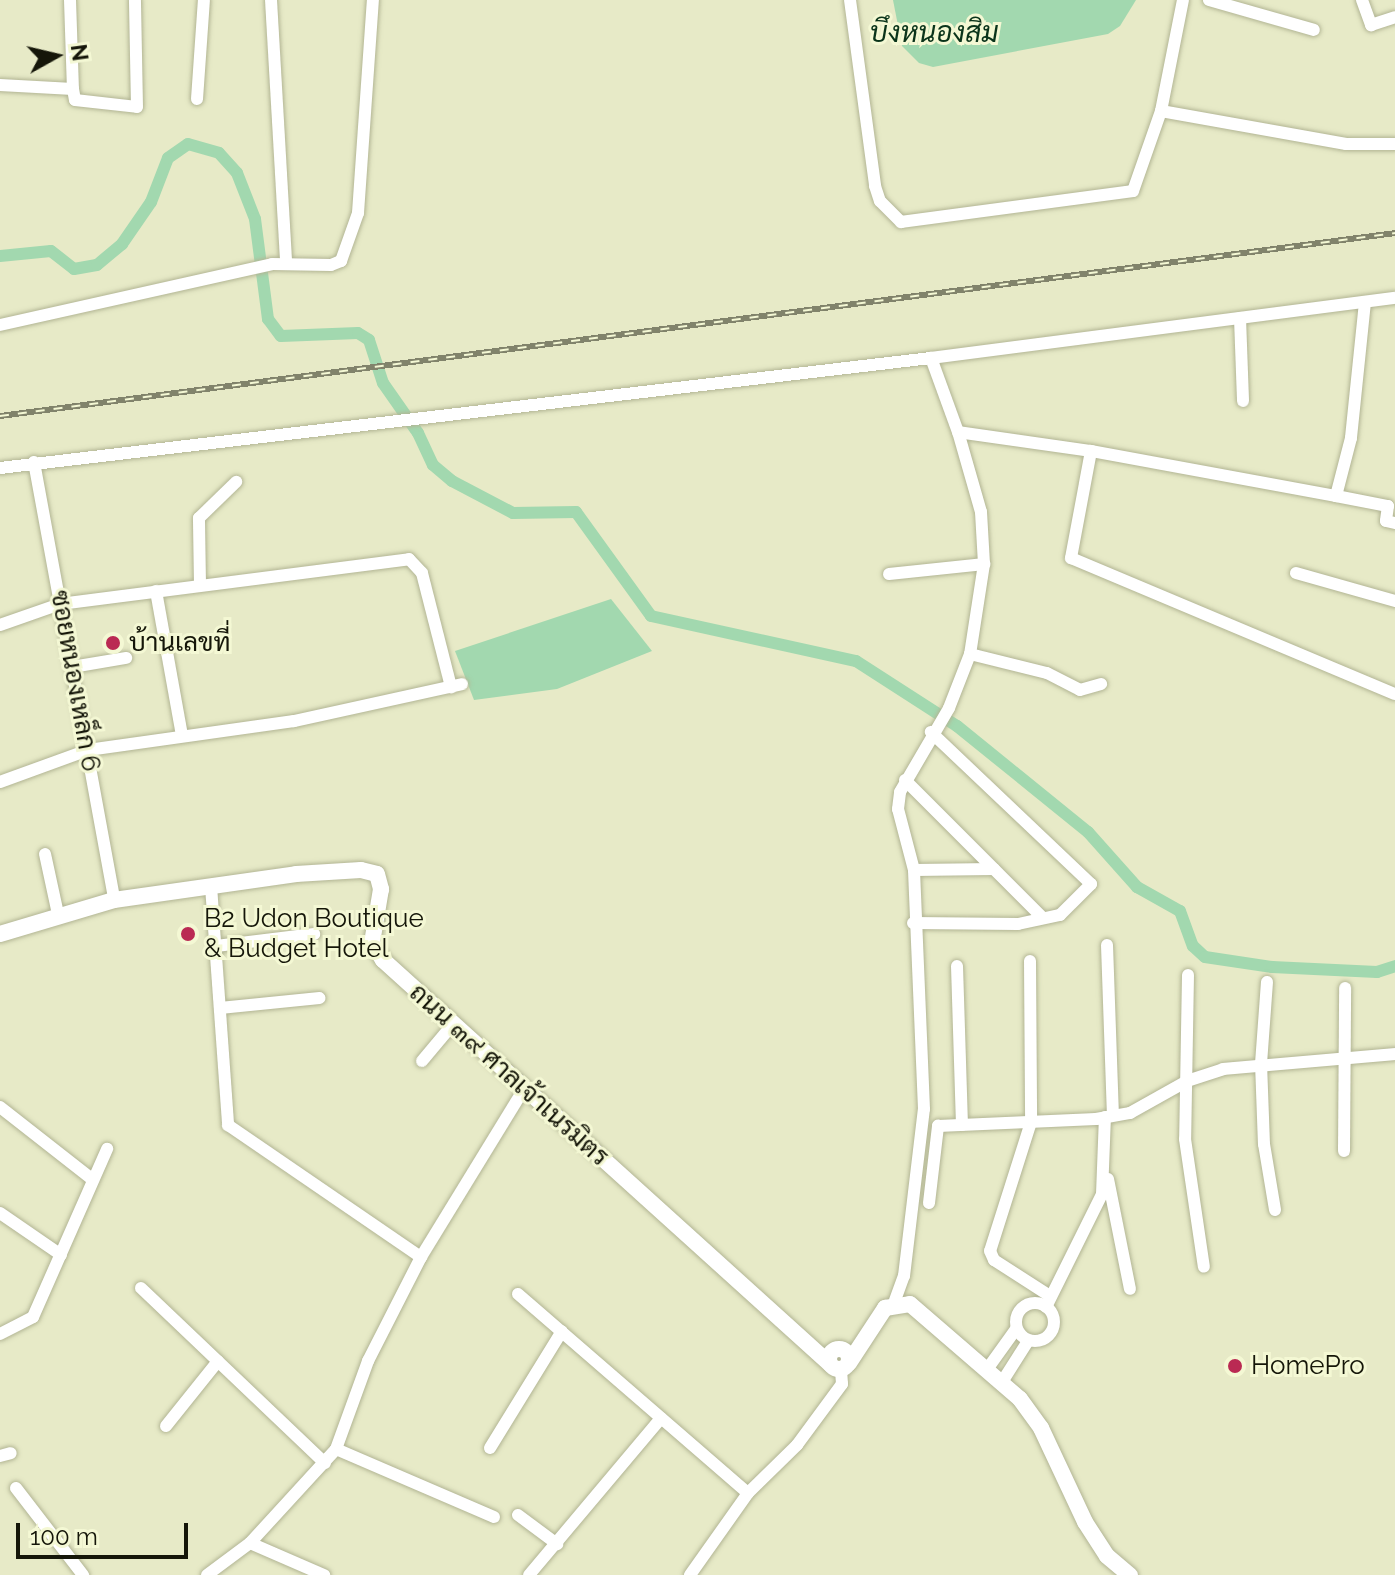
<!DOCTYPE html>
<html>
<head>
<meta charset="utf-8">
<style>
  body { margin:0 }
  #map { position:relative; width:1395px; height:1575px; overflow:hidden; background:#e7eac7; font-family:Raleway,Sarabun,sans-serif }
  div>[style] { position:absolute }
  .water>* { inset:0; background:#a2d8af }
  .canal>* { height:12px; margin:-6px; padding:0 6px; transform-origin:6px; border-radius:6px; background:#a2d8af }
  .roads { filter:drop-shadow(0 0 2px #b2b594) drop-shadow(0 0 2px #b2b594) }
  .minor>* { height:12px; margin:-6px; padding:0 6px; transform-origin:6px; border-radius:6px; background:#fff }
  .minor>.ring { margin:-6px; padding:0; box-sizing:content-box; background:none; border:12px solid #fff; border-radius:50% }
  .secondary>* { height:16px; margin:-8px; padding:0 8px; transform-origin:8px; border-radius:8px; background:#fff }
  .secondary>.ring { margin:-8px; padding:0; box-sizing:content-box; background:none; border:16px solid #fff; border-radius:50% }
  .rail>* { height:6px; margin-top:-3px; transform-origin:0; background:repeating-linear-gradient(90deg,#f4f8d4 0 9px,#81836b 0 18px); box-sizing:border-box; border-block:2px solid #81836b }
  .dots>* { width:22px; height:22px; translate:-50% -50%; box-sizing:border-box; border:4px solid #f4f8d4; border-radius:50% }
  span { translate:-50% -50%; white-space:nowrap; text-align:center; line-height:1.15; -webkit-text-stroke:6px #f4f8d4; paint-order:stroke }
  .poi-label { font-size:26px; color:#151609 }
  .left { translate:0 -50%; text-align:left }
  .street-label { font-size:26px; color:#151609 }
  .water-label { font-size:28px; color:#0a341a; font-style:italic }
  .north { position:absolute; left:16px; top:16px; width:80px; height:80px; -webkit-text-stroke:6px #f4f8d4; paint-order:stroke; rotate:82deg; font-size:22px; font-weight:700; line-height:32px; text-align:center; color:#151609 }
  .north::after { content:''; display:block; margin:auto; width:28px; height:36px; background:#151609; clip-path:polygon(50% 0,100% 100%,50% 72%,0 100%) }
  .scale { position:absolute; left:16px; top:1523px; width:172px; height:36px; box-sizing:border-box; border:4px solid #151609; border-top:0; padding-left:10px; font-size:24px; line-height:28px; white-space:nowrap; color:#151609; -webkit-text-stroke:6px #f4f8d4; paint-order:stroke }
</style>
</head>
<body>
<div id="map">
  <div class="water">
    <div style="clip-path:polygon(893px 0,1136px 0,1120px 26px,1108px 34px,933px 67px,919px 63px,902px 46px)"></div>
    <div style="clip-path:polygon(611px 599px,652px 651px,557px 689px,474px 700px,455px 651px)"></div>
  </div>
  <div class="canal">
    <div style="left:0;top:256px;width:51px;rotate:-5.6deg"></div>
    <div style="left:51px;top:251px;width:29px;rotate:38deg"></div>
    <div style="left:74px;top:269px;width:23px;rotate:-10deg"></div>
    <div style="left:97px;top:265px;width:33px;rotate:-40deg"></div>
    <div style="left:122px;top:244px;width:51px;rotate:-55.4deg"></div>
    <div style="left:151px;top:202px;width:47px;rotate:-68.9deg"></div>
    <div style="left:168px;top:158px;width:24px;rotate:-35deg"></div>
    <div style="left:188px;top:144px;width:32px;rotate:16deg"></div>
    <div style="left:219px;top:153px;width:27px;rotate:48deg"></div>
    <div style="left:237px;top:173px;width:49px;rotate:68.6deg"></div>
    <div style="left:255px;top:219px;width:101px;rotate:82.6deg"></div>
    <div style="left:268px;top:319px;width:21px;rotate:53deg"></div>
    <div style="left:281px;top:336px;width:77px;rotate:-2.2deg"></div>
    <div style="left:358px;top:333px;width:13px;rotate:32deg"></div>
    <div style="left:369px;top:340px;width:45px;rotate:72deg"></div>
    <div style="left:383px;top:383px;width:61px;rotate:55deg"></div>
    <div style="left:418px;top:433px;width:35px;rotate:65deg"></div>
    <div style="left:433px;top:465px;width:25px;rotate:40deg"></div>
    <div style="left:452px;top:481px;width:69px;rotate:27.7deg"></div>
    <div style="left:513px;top:513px;width:63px;rotate:-0.9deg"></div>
    <div style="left:576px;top:512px;width:128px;rotate:54.2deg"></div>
    <div style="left:651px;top:616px;width:210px;rotate:12.4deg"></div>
    <div style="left:856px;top:661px;width:120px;rotate:32.8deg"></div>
    <div style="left:957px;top:726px;width:169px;rotate:39deg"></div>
    <div style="left:1088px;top:832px;width:74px;rotate:48.3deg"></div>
    <div style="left:1137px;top:887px;width:49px;rotate:29.2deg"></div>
    <div style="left:1180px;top:911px;width:37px;rotate:70deg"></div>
    <div style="left:1193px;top:946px;width:16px;rotate:43deg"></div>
    <div style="left:1205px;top:957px;width:68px;rotate:8.5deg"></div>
    <div style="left:1272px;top:967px;width:105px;rotate:2.7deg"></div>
    <div style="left:1377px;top:972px;width:19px;rotate:-18deg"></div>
  </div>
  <div class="roads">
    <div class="minor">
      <div style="left:70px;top:0;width:89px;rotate:88.1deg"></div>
      <div style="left:271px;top:0;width:263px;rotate:86.7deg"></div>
      <div style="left:850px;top:0;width:188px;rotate:82.3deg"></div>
      <div style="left:875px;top:186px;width:16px;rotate:72deg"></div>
      <div style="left:880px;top:201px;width:30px;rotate:45deg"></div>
      <div style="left:901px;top:222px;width:234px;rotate:-7.6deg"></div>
      <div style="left:1133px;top:191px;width:85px;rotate:-70.7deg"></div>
      <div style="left:1161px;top:111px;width:113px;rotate:-78.8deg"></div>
      <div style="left:1209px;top:0;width:109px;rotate:15.9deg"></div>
      <div style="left:1362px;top:0;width:27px;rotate:70deg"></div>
      <div style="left:1371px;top:25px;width:25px;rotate:-18deg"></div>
      <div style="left:0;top:85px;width:73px;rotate:3.1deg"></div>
      <div style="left:73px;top:89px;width:11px;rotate:80deg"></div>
      <div style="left:75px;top:100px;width:62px;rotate:6.4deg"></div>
      <div style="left:137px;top:107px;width:107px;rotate:-91.1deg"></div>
      <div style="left:197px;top:99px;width:99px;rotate:-86deg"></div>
      <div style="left:1161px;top:111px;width:188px;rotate:10.1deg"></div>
      <div style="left:1346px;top:144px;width:49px"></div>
      <div style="left:1365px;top:302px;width:137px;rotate:95.9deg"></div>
      <div style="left:1351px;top:438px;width:60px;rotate:104.5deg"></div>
      <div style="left:1336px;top:496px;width:53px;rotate:10.9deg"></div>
      <div style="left:1388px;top:506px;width:15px;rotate:98deg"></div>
      <div style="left:1386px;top:521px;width:9px;rotate:13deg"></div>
      <div style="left:1240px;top:318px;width:83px;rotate:87.9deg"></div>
      <div style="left:0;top:325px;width:279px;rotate:-12.6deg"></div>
      <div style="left:272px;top:264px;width:59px;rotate:1deg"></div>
      <div style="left:331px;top:265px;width:11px;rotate:-22deg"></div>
      <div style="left:341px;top:261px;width:51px;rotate:-70.5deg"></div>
      <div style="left:358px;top:213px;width:214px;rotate:-86deg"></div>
      <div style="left:1091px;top:451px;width:134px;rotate:-171.9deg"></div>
      <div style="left:958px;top:432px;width:79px;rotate:-110deg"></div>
      <div style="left:931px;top:358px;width:468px;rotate:-7.4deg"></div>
      <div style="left:34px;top:462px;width:445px;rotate:79.6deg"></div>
      <div style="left:0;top:468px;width:937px;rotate:-6.74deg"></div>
      <div style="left:1336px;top:496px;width:249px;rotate:-169.6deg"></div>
      <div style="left:1091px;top:451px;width:109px;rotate:100.6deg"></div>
      <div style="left:1071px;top:558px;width:351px;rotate:22.8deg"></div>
      <div style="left:984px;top:564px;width:91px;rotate:98.8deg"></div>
      <div style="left:970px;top:654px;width:79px;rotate:13.9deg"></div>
      <div style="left:1047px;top:673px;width:37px;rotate:27deg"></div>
      <div style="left:1080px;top:690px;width:22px;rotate:-16deg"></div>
      <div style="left:1296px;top:573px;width:103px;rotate:15.8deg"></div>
      <div style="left:889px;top:574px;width:96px;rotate:-6deg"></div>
      <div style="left:984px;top:564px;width:52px;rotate:-93.3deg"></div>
      <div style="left:981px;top:512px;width:83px;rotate:-106deg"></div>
      <div style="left:200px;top:585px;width:67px;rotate:-90.9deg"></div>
      <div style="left:199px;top:518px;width:52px;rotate:-44.2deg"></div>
      <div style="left:156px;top:591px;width:147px;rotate:79.8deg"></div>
      <div style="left:0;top:625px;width:64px;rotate:-19.3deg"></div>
      <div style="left:60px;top:604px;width:352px;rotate:-7.3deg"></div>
      <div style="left:409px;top:559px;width:19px;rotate:47deg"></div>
      <div style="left:422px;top:573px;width:118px;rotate:75.7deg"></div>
      <div style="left:72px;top:667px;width:55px;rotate:-9.5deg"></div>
      <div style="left:905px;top:780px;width:195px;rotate:45deg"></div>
      <div style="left:0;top:782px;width:94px;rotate:-20deg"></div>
      <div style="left:88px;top:750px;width:208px;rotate:-8deg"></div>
      <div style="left:294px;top:721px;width:172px;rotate:-12.4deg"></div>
      <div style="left:45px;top:854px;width:61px;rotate:77.8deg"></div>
      <div style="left:914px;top:870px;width:80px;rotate:-0.7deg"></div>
      <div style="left:211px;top:886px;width:240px;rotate:85.9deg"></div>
      <div style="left:228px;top:1125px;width:234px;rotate:34.4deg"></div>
      <div style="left:913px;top:923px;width:105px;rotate:0.5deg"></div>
      <div style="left:1018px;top:924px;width:43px;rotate:-12.1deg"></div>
      <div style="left:1060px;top:915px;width:44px;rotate:-45deg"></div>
      <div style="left:1091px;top:884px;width:221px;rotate:-136.5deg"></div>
      <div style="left:1107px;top:945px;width:169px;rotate:88deg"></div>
      <div style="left:216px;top:946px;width:99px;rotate:-7deg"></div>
      <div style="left:1030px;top:961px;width:161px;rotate:89.6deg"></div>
      <div style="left:1031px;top:1122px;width:135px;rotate:107.6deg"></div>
      <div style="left:990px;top:1251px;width:10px;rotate:66deg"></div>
      <div style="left:994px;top:1260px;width:67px;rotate:32.7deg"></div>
      <div style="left:957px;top:966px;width:159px;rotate:88.2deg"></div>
      <div style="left:1188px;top:975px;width:164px;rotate:91deg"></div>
      <div style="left:1185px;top:1139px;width:129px;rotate:81.6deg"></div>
      <div style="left:1267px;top:982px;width:81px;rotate:94.2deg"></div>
      <div style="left:1261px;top:1063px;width:81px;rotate:87.9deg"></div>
      <div style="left:1264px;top:1144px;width:67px;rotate:80.5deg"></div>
      <div style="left:220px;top:1008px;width:100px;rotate:-5.7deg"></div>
      <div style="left:422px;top:1061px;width:48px;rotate:-50deg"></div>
      <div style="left:0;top:1107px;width:118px;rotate:38.1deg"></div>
      <div style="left:1344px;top:1151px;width:163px;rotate:-89.6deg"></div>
      <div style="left:1108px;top:1179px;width:112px;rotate:78.7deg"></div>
      <div style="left:929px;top:1203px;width:78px;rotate:-83.3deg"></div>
      <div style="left:938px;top:1126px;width:158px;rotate:-2.5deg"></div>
      <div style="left:1096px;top:1119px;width:35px;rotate:-10deg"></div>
      <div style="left:1130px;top:1113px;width:65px;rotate:-29.3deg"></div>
      <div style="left:1187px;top:1081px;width:38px;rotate:-18deg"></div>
      <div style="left:1223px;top:1069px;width:173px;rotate:-5deg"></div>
      <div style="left:0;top:1213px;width:74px;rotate:34.5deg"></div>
      <div style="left:141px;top:1288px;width:254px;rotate:43.6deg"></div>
      <div style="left:518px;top:1294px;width:304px;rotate:40.9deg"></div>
      <div style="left:748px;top:1493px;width:69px;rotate:-44.4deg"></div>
      <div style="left:797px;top:1445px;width:76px;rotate:-53.6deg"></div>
      <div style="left:842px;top:1384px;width:15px;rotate:-94deg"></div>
      <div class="ring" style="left:1016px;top:1303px;width:26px;height:26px"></div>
      <div style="left:894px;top:1303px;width:29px;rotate:-70deg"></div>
      <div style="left:904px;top:1276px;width:168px;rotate:-83.2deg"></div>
      <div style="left:924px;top:1109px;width:239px;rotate:-92.4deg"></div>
      <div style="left:914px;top:870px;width:63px;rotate:-104.7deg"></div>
      <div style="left:898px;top:809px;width:17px;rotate:-83deg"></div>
      <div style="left:900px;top:792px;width:97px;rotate:-59.7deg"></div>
      <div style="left:949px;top:708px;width:58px;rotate:-68.7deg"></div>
      <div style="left:1046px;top:1307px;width:126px;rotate:-63.6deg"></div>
      <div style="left:1102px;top:1194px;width:77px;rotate:-87.8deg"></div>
      <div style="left:0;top:1334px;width:37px;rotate:-27deg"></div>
      <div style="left:33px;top:1317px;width:184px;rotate:-66.2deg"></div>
      <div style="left:988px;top:1368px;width:48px;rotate:-54.3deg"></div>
      <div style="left:1002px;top:1382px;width:49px;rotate:-57.6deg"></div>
      <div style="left:166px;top:1426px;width:83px;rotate:-51.3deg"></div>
      <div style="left:490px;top:1448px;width:137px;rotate:-58.4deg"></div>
      <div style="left:336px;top:1449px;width:172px;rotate:23.3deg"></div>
      <div style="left:0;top:1456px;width:11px;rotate:-15deg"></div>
      <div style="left:16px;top:1488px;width:110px;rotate:52.4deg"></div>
      <div style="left:518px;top:1515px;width:49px;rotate:36.6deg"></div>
      <div style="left:250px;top:1543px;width:81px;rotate:23.4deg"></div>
      <div style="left:207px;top:1575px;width:54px;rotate:-36.7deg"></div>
      <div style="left:250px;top:1543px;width:127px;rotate:-47.5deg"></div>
      <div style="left:336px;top:1449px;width:94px;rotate:-70deg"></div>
      <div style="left:368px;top:1361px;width:117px;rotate:-63deg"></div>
      <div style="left:421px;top:1257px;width:197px;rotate:-58.5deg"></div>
      <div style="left:529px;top:1575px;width:205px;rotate:-49.9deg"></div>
      <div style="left:690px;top:1575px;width:100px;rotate:-54.7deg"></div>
    </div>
    <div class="secondary">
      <div style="left:0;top:934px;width:119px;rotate:-16.6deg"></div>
      <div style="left:114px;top:900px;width:184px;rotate:-8.1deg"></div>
      <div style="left:296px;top:874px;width:65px;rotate:-3.5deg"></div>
      <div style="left:361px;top:870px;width:16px;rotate:14deg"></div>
      <div style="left:377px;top:874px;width:16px;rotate:75deg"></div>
      <div style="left:381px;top:889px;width:55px;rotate:99.5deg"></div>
      <div style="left:372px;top:943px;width:20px;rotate:57deg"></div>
      <div style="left:383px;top:960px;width:603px;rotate:42.11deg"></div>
      <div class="ring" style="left:829px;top:1349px;width:4px;height:4px"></div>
      <div style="left:849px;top:1363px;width:66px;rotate:-56.8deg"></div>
      <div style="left:885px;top:1308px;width:25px;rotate:-9deg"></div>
      <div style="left:910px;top:1304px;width:145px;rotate:40.8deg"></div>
      <div style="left:1020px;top:1399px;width:36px;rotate:54deg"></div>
      <div style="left:1041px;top:1428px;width:104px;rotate:64.9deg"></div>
      <div style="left:1085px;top:1522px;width:40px;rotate:57.1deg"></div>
      <div style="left:1107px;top:1556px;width:30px;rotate:40deg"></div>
    </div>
  </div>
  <div class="rail">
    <div style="left:0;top:416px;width:1407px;rotate:-7.47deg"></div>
  </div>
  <div class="dots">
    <div style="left:113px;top:643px;background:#ba2a53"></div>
    <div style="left:188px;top:934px;background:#ba2a53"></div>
    <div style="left:1235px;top:1366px;background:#ba2a53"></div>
  </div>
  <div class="poi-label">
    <span class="left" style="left:129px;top:643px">บ้านเลขที่</span>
    <span class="left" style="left:204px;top:934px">B2 Udon Boutique<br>&amp; Budget Hotel</span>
    <span class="left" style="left:1251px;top:1366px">HomePro</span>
  </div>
  <div class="street-label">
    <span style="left:75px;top:681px;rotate:80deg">ซอยหนองเหล็ก 6</span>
    <span style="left:509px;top:1075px;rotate:42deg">ถนน ๓๙ ศาลเจ้าเนรมิตร</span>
  </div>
  <div class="water-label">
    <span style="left:934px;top:33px">บึงหนองสิม</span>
  </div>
  <div class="north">N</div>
  <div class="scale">100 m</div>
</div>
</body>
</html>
